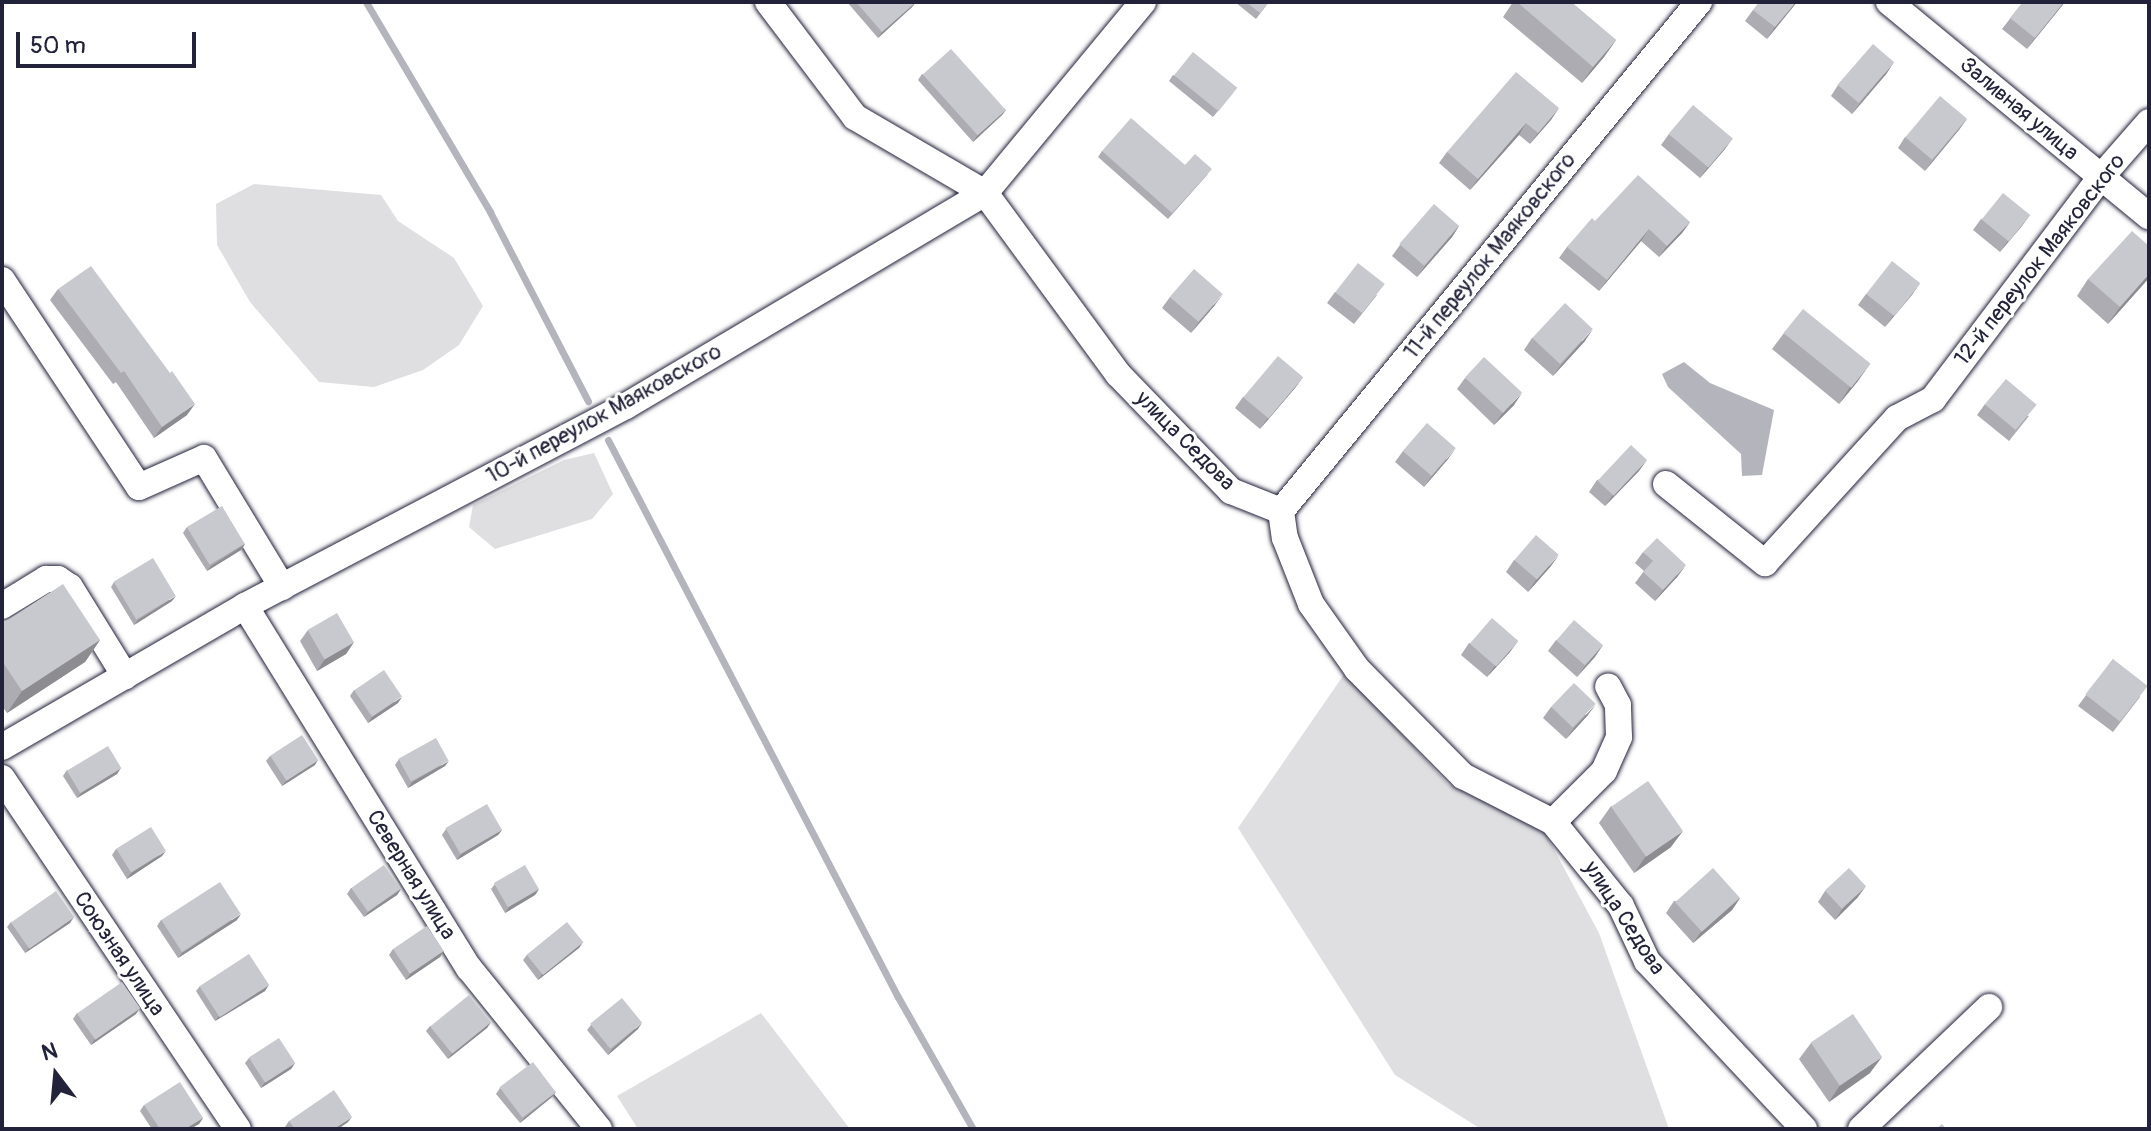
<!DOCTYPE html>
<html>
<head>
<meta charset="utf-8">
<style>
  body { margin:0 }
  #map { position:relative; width:2151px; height:1131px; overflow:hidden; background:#fff; font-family:Pangolin,sans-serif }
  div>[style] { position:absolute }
  .green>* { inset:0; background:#dfdfe2 }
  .water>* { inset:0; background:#b4b4bc }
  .stream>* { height:7px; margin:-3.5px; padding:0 3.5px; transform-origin:3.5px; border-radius:3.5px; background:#b4b4bc }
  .roads { filter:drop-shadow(0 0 2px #22223b) drop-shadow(0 0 2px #22223b) }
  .minor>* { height:26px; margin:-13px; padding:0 13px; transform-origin:13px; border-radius:13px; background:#fff }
  .wall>* { inset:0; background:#acacb2 }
  .shaded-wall>* { inset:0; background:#8c8c91 }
  .building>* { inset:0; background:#c8c8cf; transform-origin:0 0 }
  span { translate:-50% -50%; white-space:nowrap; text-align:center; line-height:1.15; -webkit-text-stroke:6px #fff; paint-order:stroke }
  .street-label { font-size:22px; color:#22223b }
  .frame { position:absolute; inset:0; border:4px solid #22223b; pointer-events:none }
  .north { position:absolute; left:16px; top:1035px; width:80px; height:80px; -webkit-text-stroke:6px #fff; paint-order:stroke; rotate:344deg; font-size:22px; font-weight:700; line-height:32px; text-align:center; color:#22223b }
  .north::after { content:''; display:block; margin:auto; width:28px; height:36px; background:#22223b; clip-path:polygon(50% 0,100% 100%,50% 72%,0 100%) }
  .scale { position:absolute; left:16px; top:32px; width:180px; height:36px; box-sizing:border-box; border:4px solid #22223b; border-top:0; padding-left:10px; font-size:24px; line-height:28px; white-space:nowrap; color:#22223b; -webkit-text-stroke:6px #fff; paint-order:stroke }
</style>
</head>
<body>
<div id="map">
  <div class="green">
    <div style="clip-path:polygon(254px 184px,381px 195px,398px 221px,454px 258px,483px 306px,459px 345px,423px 370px,374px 387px,319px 382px,250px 302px,217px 245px,216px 204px)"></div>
    <div style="clip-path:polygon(594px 453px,613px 494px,592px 519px,495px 549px,469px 527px,473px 505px,564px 460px)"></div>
    <div style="clip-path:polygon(1345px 673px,1448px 784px,1543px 829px,1599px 933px,1669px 1129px,1481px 1129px,1395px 1075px,1238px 828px)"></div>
    <div style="clip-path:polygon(761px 1013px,850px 1129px,638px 1129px,617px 1096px)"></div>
  </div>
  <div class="water">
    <div style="clip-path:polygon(1684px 362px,1710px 383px,1774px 410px,1762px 475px,1742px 476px,1741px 454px,1668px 387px,1662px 374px)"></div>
  </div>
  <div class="stream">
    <div style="left:366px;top:2px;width:244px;rotate:59.4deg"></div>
    <div style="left:490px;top:212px;width:213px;rotate:62.6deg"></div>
    <div style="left:608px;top:440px;width:628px;rotate:62.5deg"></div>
    <div style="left:898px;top:997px;width:152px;rotate:60.4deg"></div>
  </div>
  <div class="roads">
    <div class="minor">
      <div style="left:768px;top:2px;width:144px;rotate:52.9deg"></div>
      <div style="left:855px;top:117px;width:151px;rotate:30.3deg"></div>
      <div style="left:985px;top:193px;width:225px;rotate:53.7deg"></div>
      <div style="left:1118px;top:374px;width:163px;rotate:46deg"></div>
      <div style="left:1231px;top:491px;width:54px;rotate:21.8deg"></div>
      <div style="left:1889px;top:2px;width:337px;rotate:39.5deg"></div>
      <div style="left:2px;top:280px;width:248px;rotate:56.5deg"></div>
      <div style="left:139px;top:487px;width:71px;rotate:-24deg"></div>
      <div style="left:204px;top:458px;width:151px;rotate:58.8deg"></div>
      <div style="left:1666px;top:484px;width:127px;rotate:38.6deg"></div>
      <div style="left:1765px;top:563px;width:196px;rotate:-47.7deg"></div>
      <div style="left:1897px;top:418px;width:41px;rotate:-27.8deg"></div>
      <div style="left:1933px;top:399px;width:278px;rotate:-52.9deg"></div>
      <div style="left:2101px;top:177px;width:73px;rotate:-48.9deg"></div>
      <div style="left:1281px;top:511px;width:27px;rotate:82deg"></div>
      <div style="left:1285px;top:538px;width:71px;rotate:68.5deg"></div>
      <div style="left:1311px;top:604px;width:80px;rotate:54.7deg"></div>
      <div style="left:1357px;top:669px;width:151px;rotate:45.3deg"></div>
      <div style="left:1463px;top:776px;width:101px;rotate:27.1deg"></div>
      <div style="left:1553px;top:822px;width:108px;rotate:51deg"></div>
      <div style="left:1621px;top:906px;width:61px;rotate:64.7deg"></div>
      <div style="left:1647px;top:961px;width:230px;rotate:46.9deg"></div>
      <div style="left:1281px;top:511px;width:659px;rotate:-50.61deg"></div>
      <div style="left:2px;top:606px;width:52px;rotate:-31.5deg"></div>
      <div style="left:46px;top:579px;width:12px"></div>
      <div style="left:58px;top:579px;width:14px;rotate:34deg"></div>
      <div style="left:70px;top:587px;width:105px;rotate:58.3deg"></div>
      <div style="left:245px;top:606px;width:426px;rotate:58.3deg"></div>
      <div style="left:469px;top:968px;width:207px;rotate:51.1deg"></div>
      <div style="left:2px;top:747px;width:281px;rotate:-30.1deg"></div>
      <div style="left:245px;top:606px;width:430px;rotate:-27.7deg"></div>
      <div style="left:626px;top:406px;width:417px;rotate:-30.7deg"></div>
      <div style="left:985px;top:193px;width:248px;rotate:-50.4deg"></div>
      <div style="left:2px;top:778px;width:423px;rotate:56.1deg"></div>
      <div style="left:1553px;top:822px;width:72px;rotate:-45deg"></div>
      <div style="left:1604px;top:771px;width:37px;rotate:-66deg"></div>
      <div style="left:1619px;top:737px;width:32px;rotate:-92deg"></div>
      <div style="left:1618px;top:705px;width:21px;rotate:-118deg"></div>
      <div style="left:1861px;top:1129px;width:177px;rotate:-43.6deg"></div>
    </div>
  </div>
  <div class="wall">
    <div style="clip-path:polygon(847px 2px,916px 2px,912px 7px,878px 38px)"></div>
    <div style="clip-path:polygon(1235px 2px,1269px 2px,1256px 19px)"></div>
    <div style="clip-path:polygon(1513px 2px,1571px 2px,1616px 40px,1604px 57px,1582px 83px,1503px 17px)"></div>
    <div style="clip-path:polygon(1797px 2px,1767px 39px,1745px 21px,1753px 10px)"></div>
    <div style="clip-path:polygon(2023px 2px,2065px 2px,2027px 49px,2002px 29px)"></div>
    <div style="clip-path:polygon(1887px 73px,1852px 114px,1831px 96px,1838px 85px)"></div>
    <div style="clip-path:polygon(922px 74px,1006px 110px,1002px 115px,973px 142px,918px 80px)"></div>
    <div style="clip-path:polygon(1173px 75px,1233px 93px,1213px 117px,1169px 81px)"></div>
    <div style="clip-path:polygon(1559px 108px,1530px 144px,1519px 135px,1470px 190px,1439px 163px,1447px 152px)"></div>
    <div style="clip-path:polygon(1967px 119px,1925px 171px,1898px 148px,1905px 137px)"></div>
    <div style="clip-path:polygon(1669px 134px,1725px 149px,1700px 178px,1661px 145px)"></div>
    <div style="clip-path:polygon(1102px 151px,1185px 165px,1208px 174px,1168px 219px,1098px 157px)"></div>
    <div style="clip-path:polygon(2030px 215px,2000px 252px,1973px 230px,1981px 219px)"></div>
    <div style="clip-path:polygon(1595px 221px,1690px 222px,1682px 233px,1659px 257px,1641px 241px,1599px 291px,1559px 258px,1567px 247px)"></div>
    <div style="clip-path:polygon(1459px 226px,1452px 237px,1417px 277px,1392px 256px,1400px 245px)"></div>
    <div style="clip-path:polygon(2149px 278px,2108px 324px,2077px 296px,2088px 279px)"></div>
    <div style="clip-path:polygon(1920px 283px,1885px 327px,1858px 305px,1866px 294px)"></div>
    <div style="clip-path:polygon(58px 289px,187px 415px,154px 438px,116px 382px,113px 384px,50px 300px)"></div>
    <div style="clip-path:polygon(1335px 292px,1377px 295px,1354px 324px,1327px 303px)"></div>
    <div style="clip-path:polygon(1170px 297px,1215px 305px,1191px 333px,1162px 308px)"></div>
    <div style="clip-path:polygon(1784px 333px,1858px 381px,1839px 404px,1772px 349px)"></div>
    <div style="clip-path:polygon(1532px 338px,1585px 341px,1553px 376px,1524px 350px)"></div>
    <div style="clip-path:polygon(1303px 377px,1295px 388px,1260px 429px,1235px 408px,1243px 397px)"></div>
    <div style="clip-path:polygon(1465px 378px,1514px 405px,1494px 425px,1457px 389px)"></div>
    <div style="clip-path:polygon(1985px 404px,2029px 416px,2009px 441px,1977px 415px)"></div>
    <div style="clip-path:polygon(1403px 451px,1448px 459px,1424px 487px,1395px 462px)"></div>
    <div style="clip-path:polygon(1639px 471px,1605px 506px,1589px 492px,1597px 480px)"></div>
    <div style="clip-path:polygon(187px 527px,245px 544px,241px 550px,207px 571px,183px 533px)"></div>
    <div style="clip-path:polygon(1643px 552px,1678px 576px,1655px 601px,1635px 583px,1644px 571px,1635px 563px)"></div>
    <div style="clip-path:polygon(1514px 560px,1551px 566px,1528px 592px,1506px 572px)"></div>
    <div style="clip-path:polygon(114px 582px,172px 601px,134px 625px,111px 587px)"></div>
    <div style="clip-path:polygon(2px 624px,100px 640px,85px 662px,7px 713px,2px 706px)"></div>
    <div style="clip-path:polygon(308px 630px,354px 642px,346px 654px,317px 671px,300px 641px)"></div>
    <div style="clip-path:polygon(1556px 640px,1603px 645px,1577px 677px,1548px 651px)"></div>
    <div style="clip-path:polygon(1469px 643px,1510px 652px,1487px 677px,1461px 655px)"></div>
    <div style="clip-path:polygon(2113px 659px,2140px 697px,2113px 732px,2078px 706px)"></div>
    <div style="clip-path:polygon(354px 690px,398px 703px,368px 723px,350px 696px)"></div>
    <div style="clip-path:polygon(1551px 707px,1588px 715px,1566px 739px,1543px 718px)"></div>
    <div style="clip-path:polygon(270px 756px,315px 765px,282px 786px,266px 761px)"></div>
    <div style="clip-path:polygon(399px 759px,445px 766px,408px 788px,395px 765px)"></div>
    <div style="clip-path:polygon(67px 770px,117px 774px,77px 798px,63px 776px)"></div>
    <div style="clip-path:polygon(1611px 806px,1671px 847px,1634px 873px,1599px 823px)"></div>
    <div style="clip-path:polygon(446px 829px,502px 830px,498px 835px,457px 860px,442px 835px)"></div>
    <div style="clip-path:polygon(116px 849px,162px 856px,127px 879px,112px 855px)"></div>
    <div style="clip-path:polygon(495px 884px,539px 889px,535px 895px,505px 913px,491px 889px)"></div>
    <div style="clip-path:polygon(351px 888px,401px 889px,397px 895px,364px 917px,347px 894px)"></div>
    <div style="clip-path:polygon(1825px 891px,1858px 897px,1835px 920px,1818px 902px)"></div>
    <div style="clip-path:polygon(1740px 898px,1732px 910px,1693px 943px,1666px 913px,1674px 901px)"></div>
    <div style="clip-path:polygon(161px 920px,237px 920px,178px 958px,157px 926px)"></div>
    <div style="clip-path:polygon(11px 922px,70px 923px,25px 953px,7px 927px)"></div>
    <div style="clip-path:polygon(583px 942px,579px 948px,538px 980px,523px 960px,527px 955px)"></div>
    <div style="clip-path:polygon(393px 949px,444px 951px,440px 957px,406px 980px,389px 955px)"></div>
    <div style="clip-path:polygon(200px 986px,265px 991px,215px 1021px,196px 991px)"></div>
    <div style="clip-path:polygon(77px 1013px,136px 1014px,91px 1045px,73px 1019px)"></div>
    <div style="clip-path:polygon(491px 1022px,487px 1028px,448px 1059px,426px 1031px,430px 1026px)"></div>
    <div style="clip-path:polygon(591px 1025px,638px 1029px,608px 1055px,587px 1030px)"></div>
    <div style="clip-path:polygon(1811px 1043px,1870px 1073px,1829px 1102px,1799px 1059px)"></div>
    <div style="clip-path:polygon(249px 1058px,295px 1063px,291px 1069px,261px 1088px,245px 1063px)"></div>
    <div style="clip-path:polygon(500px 1088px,556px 1092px,552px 1097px,520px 1123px,496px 1094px)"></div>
    <div style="clip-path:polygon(144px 1105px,203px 1118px,199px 1124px,190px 1129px,152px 1129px,140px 1111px)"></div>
    <div style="clip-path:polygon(289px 1121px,348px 1122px,338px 1129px,287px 1129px,285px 1127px)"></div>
  </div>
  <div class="shaded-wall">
    <div style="clip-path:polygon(916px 2px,912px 7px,878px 38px,882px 32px)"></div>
    <div style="clip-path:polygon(1796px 2px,1797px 2px,1767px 39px,1775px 27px)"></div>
    <div style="clip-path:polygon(2064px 2px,2065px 2px,2027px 49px,2035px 38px)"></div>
    <div style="clip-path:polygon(1616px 40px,1604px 57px,1582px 83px,1593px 67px)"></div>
    <div style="clip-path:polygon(1894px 62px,1887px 73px,1852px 114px,1860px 103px)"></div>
    <div style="clip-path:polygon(1559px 108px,1551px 120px,1530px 144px,1538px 133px)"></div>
    <div style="clip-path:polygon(1006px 110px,1002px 115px,973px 142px,977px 136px)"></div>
    <div style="clip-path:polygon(1967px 119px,1959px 130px,1925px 171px,1933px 160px)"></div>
    <div style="clip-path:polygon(1526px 123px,1519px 135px,1470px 190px,1478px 179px)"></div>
    <div style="clip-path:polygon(1733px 138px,1725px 149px,1700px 178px,1708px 167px)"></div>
    <div style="clip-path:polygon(2030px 215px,2022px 226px,2000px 252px,2008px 241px)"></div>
    <div style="clip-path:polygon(1690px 222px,1682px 233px,1659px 257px,1667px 246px)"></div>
    <div style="clip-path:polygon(1459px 226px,1452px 237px,1417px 277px,1425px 266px)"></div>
    <div style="clip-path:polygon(1649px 229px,1641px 241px,1599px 291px,1607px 280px)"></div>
    <div style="clip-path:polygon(2149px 274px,2149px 278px,2108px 324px,2120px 307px)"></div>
    <div style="clip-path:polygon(1920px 283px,1912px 295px,1885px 327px,1893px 316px)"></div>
    <div style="clip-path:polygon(1223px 294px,1215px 305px,1191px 333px,1199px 322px)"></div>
    <div style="clip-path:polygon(1593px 329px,1585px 341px,1553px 376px,1561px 365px)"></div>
    <div style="clip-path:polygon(1870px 364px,1858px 381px,1839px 404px,1850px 387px)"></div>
    <div style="clip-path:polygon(1303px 377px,1295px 388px,1260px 429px,1268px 418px)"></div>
    <div style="clip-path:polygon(1522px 393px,1514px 405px,1494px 425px,1502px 414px)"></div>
    <div style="clip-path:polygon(195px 404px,187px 415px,154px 438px,162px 427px)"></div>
    <div style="clip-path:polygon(1456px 448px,1448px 459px,1424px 487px,1432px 476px)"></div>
    <div style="clip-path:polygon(1647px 460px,1639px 471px,1605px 506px,1613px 495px)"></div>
    <div style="clip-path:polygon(245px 544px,241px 550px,207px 571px,211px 566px)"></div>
    <div style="clip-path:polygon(1559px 555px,1551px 566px,1528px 592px,1536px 580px)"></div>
    <div style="clip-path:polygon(1686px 565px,1678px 576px,1655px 601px,1663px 590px)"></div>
    <div style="clip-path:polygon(176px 596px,172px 601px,134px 625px,138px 620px)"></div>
    <div style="clip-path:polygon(100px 640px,85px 662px,7px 713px,22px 691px)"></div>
    <div style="clip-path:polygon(1518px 641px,1510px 652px,1487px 677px,1495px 666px)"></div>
    <div style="clip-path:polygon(354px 642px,346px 654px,317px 671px,325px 659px)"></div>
    <div style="clip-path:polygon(1603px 645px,1595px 657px,1577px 677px,1585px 666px)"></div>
    <div style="clip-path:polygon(402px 697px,398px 703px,368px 723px,372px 717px)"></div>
    <div style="clip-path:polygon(1596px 704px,1588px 715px,1566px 739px,1574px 728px)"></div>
    <div style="clip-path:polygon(318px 760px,315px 765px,282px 786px,286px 781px)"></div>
    <div style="clip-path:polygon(449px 761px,445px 766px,408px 788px,412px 782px)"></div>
    <div style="clip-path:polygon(121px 768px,117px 774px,77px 798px,81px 793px)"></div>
    <div style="clip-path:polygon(502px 830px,498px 835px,457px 860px,461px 854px)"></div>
    <div style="clip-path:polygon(1683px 831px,1671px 847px,1634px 873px,1646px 856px)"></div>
    <div style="clip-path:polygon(166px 851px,162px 856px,127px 879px,131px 873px)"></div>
    <div style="clip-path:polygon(1866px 886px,1858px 897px,1835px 920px,1843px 908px)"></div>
    <div style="clip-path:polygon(401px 889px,397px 895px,364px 917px,368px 912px)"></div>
    <div style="clip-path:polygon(539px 889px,535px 895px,505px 913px,509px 907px)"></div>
    <div style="clip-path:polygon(1740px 898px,1732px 910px,1693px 943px,1701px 932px)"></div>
    <div style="clip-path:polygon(241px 914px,237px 920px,178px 958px,182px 953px)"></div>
    <div style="clip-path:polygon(74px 917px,70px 923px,25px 953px,29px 948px)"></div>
    <div style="clip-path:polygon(583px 942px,579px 948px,538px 980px,542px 974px)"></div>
    <div style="clip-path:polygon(444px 951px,440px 957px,406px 980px,410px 974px)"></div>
    <div style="clip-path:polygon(269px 985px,265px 991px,215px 1021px,219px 1016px)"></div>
    <div style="clip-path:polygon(140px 1008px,136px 1014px,91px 1045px,95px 1039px)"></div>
    <div style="clip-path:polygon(491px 1022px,487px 1028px,448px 1059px,452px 1053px)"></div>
    <div style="clip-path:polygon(642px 1023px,638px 1029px,608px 1055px,612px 1049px)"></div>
    <div style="clip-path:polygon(1882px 1057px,1870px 1073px,1829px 1102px,1840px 1085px)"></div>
    <div style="clip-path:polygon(295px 1063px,291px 1069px,261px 1088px,265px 1082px)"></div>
    <div style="clip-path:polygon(556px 1092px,552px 1097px,520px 1123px,524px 1118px)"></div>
    <div style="clip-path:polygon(352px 1117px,348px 1122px,338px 1129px,334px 1129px)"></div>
    <div style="clip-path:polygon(203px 1118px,199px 1124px,190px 1129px,185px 1129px)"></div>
  </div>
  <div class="building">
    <div style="clip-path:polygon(856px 2px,916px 2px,882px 32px)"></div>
    <div style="clip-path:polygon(1246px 2px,1269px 2px,1260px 13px)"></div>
    <div style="clip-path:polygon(1517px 2px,1571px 2px,1616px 40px,1593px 67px)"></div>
    <div style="clip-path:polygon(1759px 2px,1796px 2px,1775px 27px,1753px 10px)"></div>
    <div style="clip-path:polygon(2023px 2px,2064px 2px,2035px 38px,2010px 18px)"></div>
    <div style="left:1873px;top:44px;width:28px;height:54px;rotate:41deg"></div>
    <div style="left:951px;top:49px;width:82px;height:38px;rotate:48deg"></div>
    <div style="left:1193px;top:52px;width:57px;height:30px;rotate:39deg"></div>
    <div style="clip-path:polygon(1516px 72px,1559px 108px,1538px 133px,1526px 123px,1478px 179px,1447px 152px)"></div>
    <div style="left:1940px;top:96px;width:35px;height:54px;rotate:40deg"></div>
    <div style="left:1693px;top:105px;width:52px;height:38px;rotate:40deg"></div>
    <div style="clip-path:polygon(1131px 118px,1185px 165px,1195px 154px,1212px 169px,1172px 213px,1102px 151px)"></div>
    <div style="clip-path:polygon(1638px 175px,1690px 222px,1667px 246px,1649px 229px,1607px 280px,1567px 247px,1592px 218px,1595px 221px)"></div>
    <div style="left:2003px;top:193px;width:35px;height:34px;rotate:39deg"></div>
    <div style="left:1434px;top:204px;width:33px;height:53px;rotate:41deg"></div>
    <div style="clip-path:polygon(2132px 231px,2149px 246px,2149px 274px,2120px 307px,2088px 279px)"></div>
    <div style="left:1892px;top:261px;width:36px;height:42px;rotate:38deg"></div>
    <div style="left:1358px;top:263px;width:34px;height:37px;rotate:38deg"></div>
    <div style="clip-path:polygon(91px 266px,170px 373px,172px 371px,195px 404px,162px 427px,124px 371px,121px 373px,58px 289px)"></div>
    <div style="left:1194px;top:269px;width:38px;height:37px;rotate:41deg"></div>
    <div style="left:1565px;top:303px;width:38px;height:48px;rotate:43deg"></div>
    <div style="left:1803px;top:309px;width:87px;height:31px;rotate:39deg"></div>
    <div style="left:1278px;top:356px;width:33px;height:54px;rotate:40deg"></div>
    <div style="left:1484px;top:357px;width:52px;height:28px;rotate:43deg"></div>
    <div style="left:2006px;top:379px;width:40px;height:33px;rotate:40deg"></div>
    <div style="left:1427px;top:423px;width:38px;height:37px;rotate:41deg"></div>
    <div style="left:1631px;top:445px;width:22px;height:49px;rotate:43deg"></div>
    <div style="left:222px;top:506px;width:44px;height:41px;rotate:59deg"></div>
    <div style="left:1536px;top:535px;width:30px;height:33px;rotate:41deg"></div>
    <div style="clip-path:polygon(1657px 538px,1686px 565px,1663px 590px,1643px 572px,1653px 561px,1643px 552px)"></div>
    <div style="left:153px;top:558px;width:44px;height:46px;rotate:59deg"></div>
    <div style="clip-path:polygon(63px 584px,100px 640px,22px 691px,2px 661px,2px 624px)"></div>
    <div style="left:337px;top:613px;width:34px;height:34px;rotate:60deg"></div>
    <div style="left:1492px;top:618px;width:35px;height:34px;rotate:41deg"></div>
    <div style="left:1574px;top:620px;width:38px;height:27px;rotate:41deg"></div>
    <div style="left:2113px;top:659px;width:44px;height:45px;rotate:38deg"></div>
    <div style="left:384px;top:670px;width:32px;height:36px;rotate:56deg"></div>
    <div style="left:1574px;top:683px;width:30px;height:33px;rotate:44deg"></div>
    <div style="left:302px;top:735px;width:30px;height:38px;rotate:57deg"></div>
    <div style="left:436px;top:738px;width:26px;height:43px;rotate:61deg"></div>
    <div style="left:108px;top:746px;width:26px;height:48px;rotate:59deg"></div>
    <div style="left:1648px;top:781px;width:61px;height:45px;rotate:55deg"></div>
    <div style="left:487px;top:804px;width:30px;height:48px;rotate:60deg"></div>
    <div style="left:151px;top:827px;width:28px;height:41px;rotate:58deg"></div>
    <div style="left:384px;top:865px;width:29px;height:40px;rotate:55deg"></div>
    <div style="left:525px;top:865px;width:28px;height:36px;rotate:60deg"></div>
    <div style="left:1713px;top:868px;width:40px;height:51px;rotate:48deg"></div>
    <div style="left:1849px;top:868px;width:25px;height:33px;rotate:47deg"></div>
    <div style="left:220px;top:882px;width:38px;height:70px;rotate:57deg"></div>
    <div style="left:56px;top:891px;width:32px;height:55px;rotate:55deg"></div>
    <div style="left:567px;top:922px;width:26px;height:52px;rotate:51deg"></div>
    <div style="left:427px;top:926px;width:30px;height:41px;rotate:56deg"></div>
    <div style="left:249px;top:954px;width:37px;height:59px;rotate:57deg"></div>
    <div style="left:122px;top:982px;width:32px;height:55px;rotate:55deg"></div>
    <div style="left:469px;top:995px;width:35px;height:50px;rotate:51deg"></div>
    <div style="left:622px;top:998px;width:32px;height:41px;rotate:51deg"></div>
    <div style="left:1853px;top:1014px;width:52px;height:51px;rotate:56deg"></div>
    <div style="left:279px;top:1038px;width:30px;height:36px;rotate:57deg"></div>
    <div style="left:533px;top:1062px;width:38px;height:42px;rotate:53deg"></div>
    <div style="clip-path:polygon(180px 1082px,203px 1118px,185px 1129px,160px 1129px,144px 1105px)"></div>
    <div style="clip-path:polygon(334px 1090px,352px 1117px,334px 1129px,295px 1129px,289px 1121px)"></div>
    <div style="clip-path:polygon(1942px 1124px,1946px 1129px,1936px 1129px)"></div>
  </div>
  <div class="street-label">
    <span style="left:2019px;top:109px;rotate:40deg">Заливная улица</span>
    <span style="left:1490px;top:256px;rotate:-51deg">11-й переулок Маяковского</span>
    <span style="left:2040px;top:260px;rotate:-52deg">12-й переулок Маяковского</span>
    <span style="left:604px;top:414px;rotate:-29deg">10-й переулок Маяковского</span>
    <span style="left:1185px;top:441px;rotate:45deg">улица Седова</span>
    <span style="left:411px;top:875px;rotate:58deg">Северная улица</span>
    <span style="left:1624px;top:918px;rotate:57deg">улица Седова</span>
    <span style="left:119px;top:954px;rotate:56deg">Союзная улица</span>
  </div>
  <div class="frame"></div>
  <div class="north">N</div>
  <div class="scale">50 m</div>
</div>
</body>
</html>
